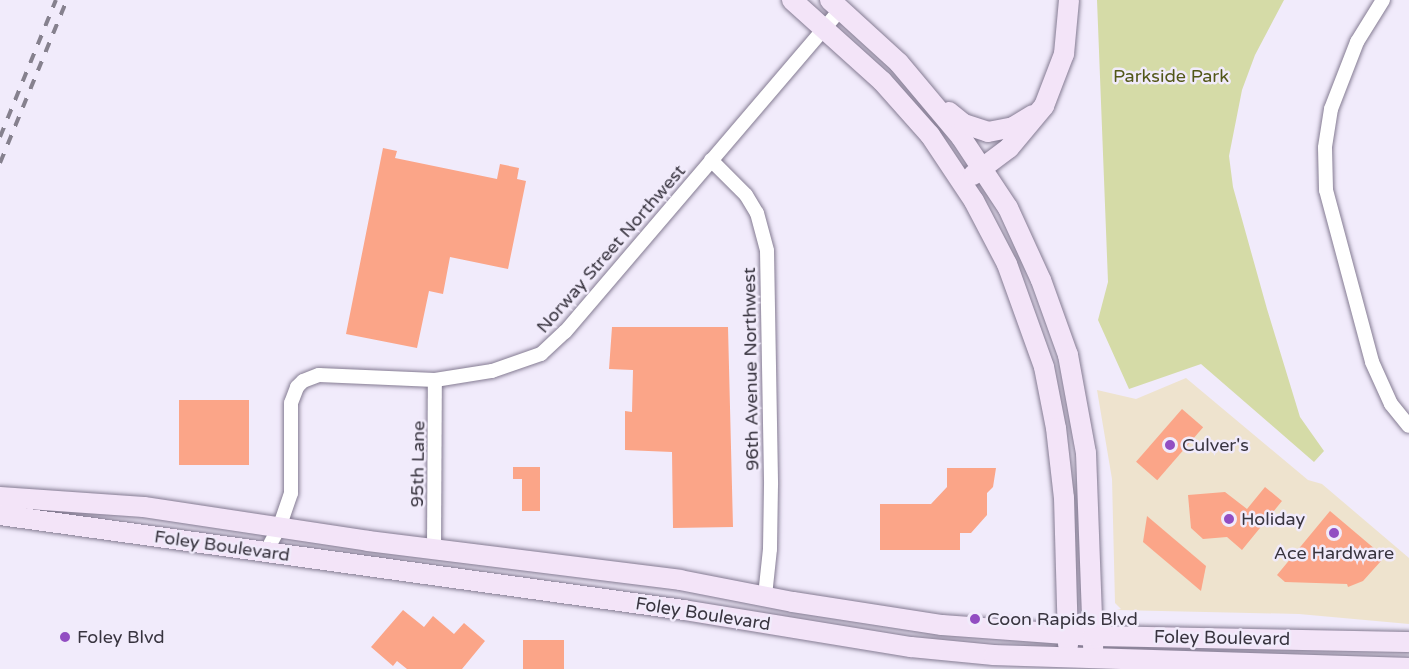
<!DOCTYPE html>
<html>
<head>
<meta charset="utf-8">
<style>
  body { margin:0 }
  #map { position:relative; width:1409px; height:669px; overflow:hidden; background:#f1ebfb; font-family:"Varela Round",sans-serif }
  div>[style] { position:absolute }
  .commercial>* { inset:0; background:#eee3ce }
  .green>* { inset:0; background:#d5dba7 }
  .building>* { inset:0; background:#fba588; transform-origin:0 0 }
  .roads { filter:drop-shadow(0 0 2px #847b92) drop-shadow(0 0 2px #847b92) }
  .street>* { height:14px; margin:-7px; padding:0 7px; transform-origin:7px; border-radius:7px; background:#fff }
  .secondary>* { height:20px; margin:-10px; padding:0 10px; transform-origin:10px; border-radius:10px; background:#f3e4f8 }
  .rail>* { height:4px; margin-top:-2px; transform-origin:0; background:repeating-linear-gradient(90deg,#86818e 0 10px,transparent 0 20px) }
  .dots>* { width:16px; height:16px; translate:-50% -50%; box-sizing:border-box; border:3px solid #f1ebfb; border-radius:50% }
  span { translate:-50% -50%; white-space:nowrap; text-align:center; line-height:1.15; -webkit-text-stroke:5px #f1ebfb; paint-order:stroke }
  .park-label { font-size:18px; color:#525718 }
  .street-label { font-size:18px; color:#38343f }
  .poi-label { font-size:18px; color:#38343f }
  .left { translate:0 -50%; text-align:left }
</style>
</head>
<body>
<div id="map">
  <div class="commercial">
    <div style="clip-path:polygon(1186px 378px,1308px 480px,1322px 484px,1409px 558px,1409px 624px,1299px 614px,1117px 610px,1121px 609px,1115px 603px,1112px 479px,1097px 390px,1136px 399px)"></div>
  </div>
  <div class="green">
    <div style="clip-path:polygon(1097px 0,1284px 0,1255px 55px,1242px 90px,1229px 156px,1233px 187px,1267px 309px,1300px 417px,1324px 451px,1314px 462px,1201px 364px,1129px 389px,1098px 320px,1108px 282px)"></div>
  </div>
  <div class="building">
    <div style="clip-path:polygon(383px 148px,397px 151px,395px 158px,497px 179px,500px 164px,519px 168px,517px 179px,526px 181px,508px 269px,450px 257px,443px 294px,429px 291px,417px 348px,346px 334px)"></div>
    <div style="clip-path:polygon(612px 327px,728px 327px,733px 527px,673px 528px,672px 452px,625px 450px,625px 411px,632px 412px,633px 370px,609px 369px)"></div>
    <div style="left:179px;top:400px;width:70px;height:65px"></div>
    <div style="left:1182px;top:409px;width:28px;height:70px;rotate:41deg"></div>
    <div style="clip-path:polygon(513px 467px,540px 467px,540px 511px,522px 511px,522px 479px,513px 479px)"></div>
    <div style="clip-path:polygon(947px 468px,996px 468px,993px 487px,987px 493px,987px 515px,971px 533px,960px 533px,960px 550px,880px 550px,880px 504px,931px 504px,947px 487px)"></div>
    <div style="clip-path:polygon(1265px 487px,1282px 501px,1242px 550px,1227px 537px,1203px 539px,1191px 528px,1188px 495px,1225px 492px,1247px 509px)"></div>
    <div style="clip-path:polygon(1330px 511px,1382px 555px,1381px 561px,1363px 581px,1348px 587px,1347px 584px,1285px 582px,1277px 575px)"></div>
    <div style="clip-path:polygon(1147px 516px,1206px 566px,1201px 591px,1143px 542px)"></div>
    <div style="clip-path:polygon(403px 610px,424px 627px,433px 616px,454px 634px,464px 623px,485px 641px,462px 669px,407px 669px,397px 661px,393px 666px,371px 647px)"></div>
    <div style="left:564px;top:640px;width:29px;height:41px;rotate:90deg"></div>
  </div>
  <div class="roads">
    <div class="street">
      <div style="left:1383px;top:0;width:49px;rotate:121.8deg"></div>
      <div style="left:1357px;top:42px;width:72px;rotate:111.2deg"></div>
      <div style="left:1331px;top:109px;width:39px;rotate:99deg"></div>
      <div style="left:1325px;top:148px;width:42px;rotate:88.6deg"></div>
      <div style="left:1326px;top:190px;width:178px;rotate:75deg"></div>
      <div style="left:1372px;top:362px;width:46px;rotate:65.7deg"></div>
      <div style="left:1391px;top:404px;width:28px;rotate:51deg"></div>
      <div style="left:711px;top:160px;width:49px;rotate:45deg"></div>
      <div style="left:746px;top:195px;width:21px;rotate:59deg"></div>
      <div style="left:757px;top:213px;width:39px;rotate:75deg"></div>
      <div style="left:767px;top:251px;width:234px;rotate:89deg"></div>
      <div style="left:771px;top:485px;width:64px;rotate:90.9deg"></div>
      <div style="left:770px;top:549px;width:47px;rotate:96.1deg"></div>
      <div style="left:434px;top:548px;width:168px;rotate:-89.7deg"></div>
      <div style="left:266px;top:552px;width:27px;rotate:-62deg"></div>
      <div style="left:279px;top:528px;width:37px;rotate:-71deg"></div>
      <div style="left:291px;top:493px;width:90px;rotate:-90deg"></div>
      <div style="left:291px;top:403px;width:17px;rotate:-69deg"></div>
      <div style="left:297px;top:387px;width:8px;rotate:-45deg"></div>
      <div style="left:303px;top:381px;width:17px;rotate:-21deg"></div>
      <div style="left:319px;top:375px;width:116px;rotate:2.5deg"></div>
      <div style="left:435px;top:380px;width:58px;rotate:-9deg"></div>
      <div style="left:492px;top:371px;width:52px;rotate:-19.1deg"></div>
      <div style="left:541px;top:354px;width:33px;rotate:-43deg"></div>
      <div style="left:565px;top:332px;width:425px;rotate:-49.5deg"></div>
    </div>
    <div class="secondary">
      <div style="left:792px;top:0;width:121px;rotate:42deg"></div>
      <div style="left:882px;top:81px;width:72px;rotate:48.4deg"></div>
      <div style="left:930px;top:135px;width:79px;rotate:56.3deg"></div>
      <div style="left:974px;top:201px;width:71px;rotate:62.4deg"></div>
      <div style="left:1007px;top:264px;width:109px;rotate:70.2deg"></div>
      <div style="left:1044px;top:367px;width:62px;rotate:78.9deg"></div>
      <div style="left:1056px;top:428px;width:70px;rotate:83.5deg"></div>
      <div style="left:1064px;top:498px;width:147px;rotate:88.4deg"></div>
      <div style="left:830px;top:0;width:93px;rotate:42.4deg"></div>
      <div style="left:899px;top:63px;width:97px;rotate:50deg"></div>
      <div style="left:961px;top:137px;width:85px;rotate:56.5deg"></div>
      <div style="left:1008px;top:208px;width:79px;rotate:65.4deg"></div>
      <div style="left:1041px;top:280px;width:80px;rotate:70.2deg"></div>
      <div style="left:1068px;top:355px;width:100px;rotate:79.6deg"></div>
      <div style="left:1086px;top:453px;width:195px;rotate:87.9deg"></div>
      <div style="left:949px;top:112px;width:19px;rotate:39deg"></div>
      <div style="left:964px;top:124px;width:25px;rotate:18deg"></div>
      <div style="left:988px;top:132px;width:25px;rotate:-11deg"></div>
      <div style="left:1013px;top:127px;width:23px;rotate:-31deg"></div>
      <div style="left:973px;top:175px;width:45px;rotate:-36.9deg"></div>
      <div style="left:1009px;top:148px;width:55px;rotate:-50.2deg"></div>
      <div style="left:1044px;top:106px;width:56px;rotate:-69deg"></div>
      <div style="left:1064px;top:54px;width:54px;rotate:-84.7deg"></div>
      <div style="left:0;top:497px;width:144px;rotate:4deg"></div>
      <div style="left:144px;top:507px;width:227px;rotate:8.6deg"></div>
      <div style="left:368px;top:541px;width:314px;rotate:7.1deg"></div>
      <div style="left:680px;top:580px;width:115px;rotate:11deg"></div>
      <div style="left:793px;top:602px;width:151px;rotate:8.8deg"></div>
      <div style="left:942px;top:625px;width:151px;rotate:4.2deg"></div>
      <div style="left:1093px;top:636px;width:316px;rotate:1.1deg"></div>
      <div style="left:0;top:515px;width:691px;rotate:7.91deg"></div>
      <div style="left:684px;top:610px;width:230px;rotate:9.3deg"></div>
      <div style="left:911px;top:647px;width:83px;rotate:5.5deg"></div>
      <div style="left:994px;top:655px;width:415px;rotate:1.8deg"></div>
    </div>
  </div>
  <div class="rail">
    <div style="left:0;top:137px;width:148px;rotate:-67.8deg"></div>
    <div style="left:0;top:163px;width:176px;rotate:-67.7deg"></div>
  </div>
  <div class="dots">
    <div style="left:1170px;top:445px;background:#924dc2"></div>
    <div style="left:1229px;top:519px;background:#924dc2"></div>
    <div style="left:1334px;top:533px;background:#924dc2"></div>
    <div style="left:975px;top:619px;background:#924dc2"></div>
    <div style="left:65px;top:637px;background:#924dc2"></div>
  </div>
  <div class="park-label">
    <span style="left:1171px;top:76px">Parkside Park</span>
  </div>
  <div class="street-label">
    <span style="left:611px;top:249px;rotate:-49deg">Norway Street Northwest</span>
    <span style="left:751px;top:369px;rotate:-91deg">96th Avenue Northwest</span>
    <span style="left:418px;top:464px;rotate:-89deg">95th Lane</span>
    <span style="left:222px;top:546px;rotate:8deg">Foley Boulevard</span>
    <span style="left:703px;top:614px;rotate:9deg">Foley Boulevard</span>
    <span style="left:1222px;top:638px;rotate:1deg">Foley Boulevard</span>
  </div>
  <div class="poi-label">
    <span class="left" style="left:1182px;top:445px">Culver's</span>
    <span class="left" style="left:1241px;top:519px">Holiday</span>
    <span style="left:1334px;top:553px">Ace Hardware</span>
    <span class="left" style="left:987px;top:619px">Coon Rapids Blvd</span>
    <span class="left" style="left:77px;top:637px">Foley Blvd</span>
  </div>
</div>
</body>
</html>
